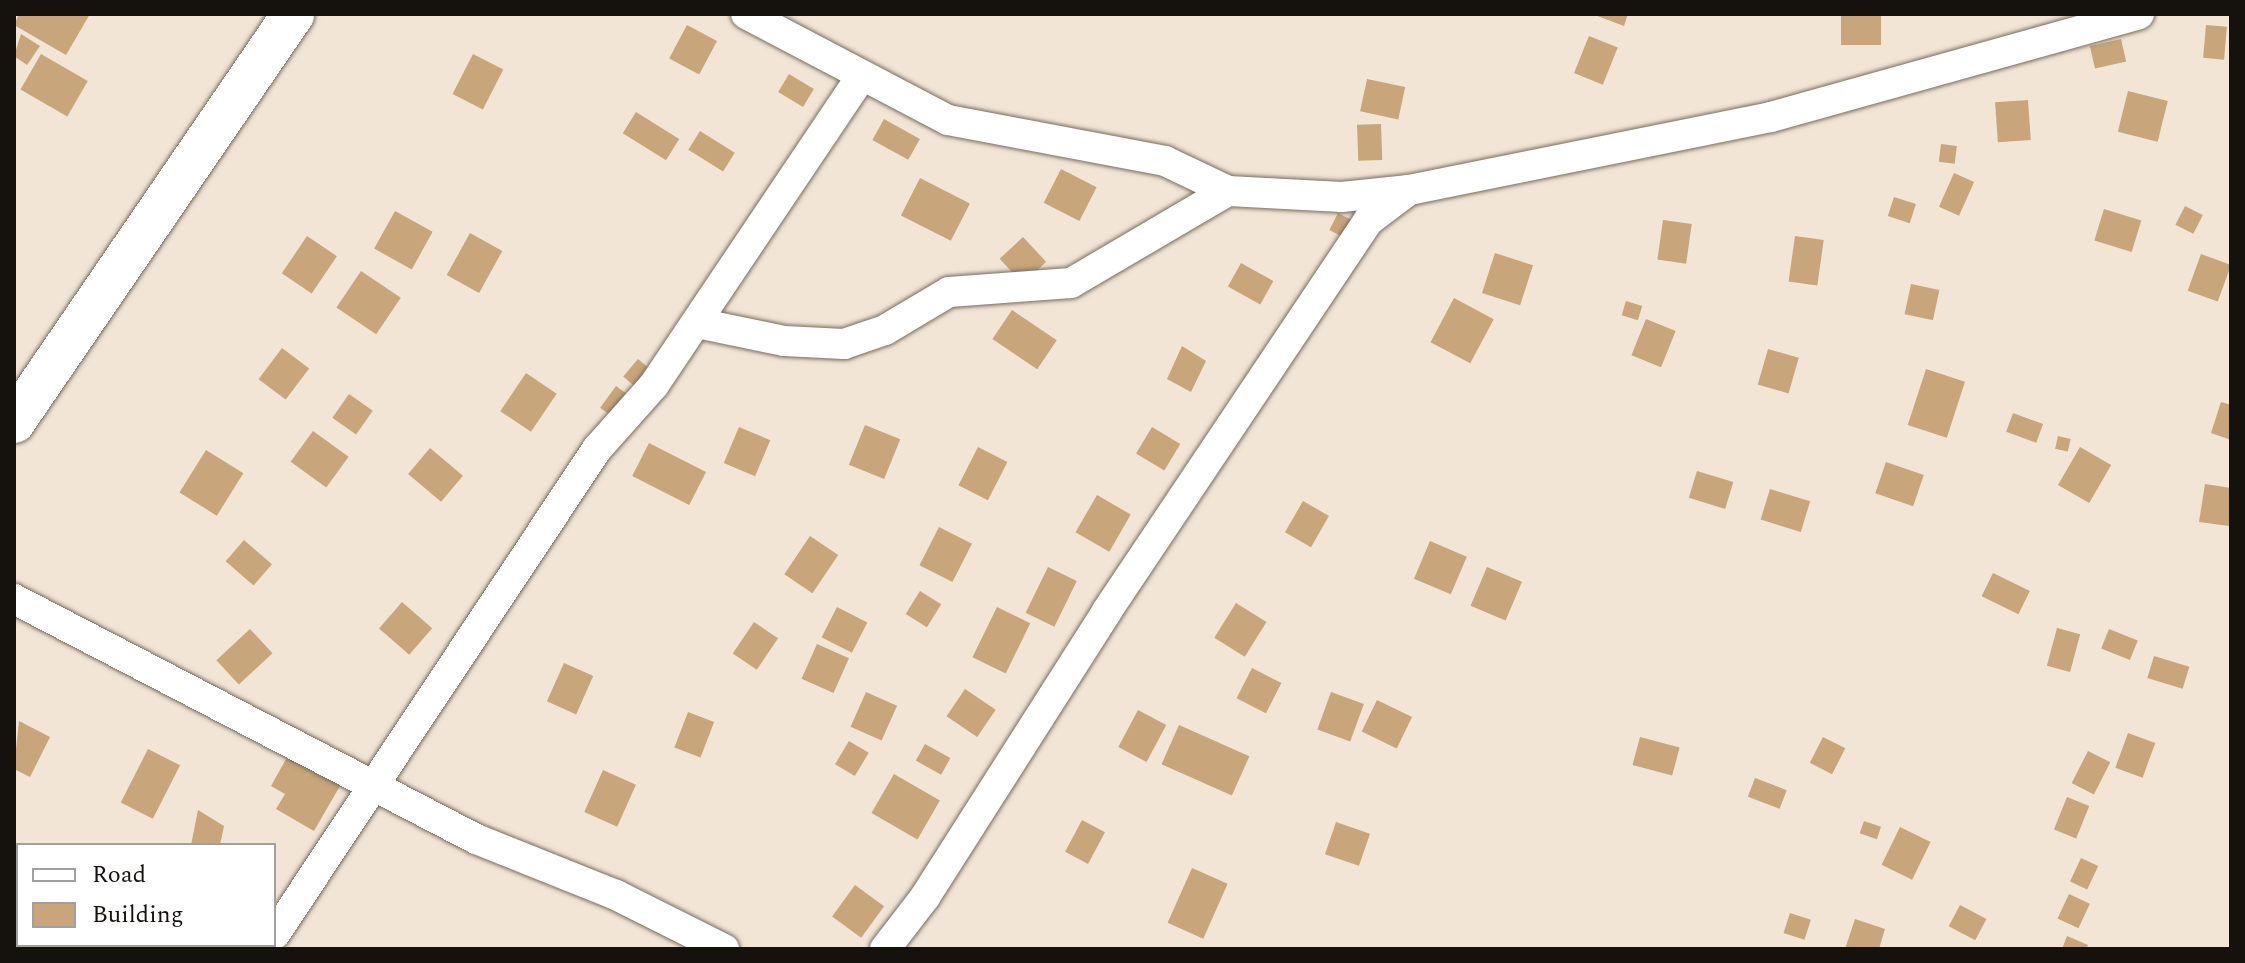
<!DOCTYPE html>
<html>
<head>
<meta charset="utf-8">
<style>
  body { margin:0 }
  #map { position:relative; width:2245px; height:963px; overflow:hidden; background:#f2e5d6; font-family:Spectral,serif }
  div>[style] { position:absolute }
  .building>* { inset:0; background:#c8a57a; transform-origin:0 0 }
  .roads { filter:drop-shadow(0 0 2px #786c5f) drop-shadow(0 0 2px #786c5f) }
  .minor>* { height:30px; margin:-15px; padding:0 15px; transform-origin:15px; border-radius:15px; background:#fff }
  .secondary>* { height:42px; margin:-21px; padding:0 21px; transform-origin:21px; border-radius:21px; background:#fff }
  span { translate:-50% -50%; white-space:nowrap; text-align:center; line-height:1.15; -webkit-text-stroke:7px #fff; paint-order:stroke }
  .frame { position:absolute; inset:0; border:16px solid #15110c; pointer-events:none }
  .legend { position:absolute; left:16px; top:843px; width:260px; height:104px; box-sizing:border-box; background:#fff; border:2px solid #a1a09e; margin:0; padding:10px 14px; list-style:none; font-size:24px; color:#15110c }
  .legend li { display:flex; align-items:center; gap:16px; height:40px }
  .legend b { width:40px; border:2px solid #a1a09e }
</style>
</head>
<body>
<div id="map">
  <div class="building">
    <div style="clip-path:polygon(19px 14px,90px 14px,66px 55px,14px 25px)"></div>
    <div style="clip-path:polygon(1592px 14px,1628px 14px,1624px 26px)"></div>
    <div style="left:1841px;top:14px;width:40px;height:31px"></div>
    <div style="left:687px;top:25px;width:34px;height:38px;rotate:28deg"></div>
    <div style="left:2206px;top:25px;width:21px;height:33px;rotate:5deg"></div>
    <div style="clip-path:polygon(21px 34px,40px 46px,27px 65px,14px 56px)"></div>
    <div style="left:1589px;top:36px;width:31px;height:40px;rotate:22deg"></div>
    <div style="left:2121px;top:39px;width:23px;height:32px;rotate:77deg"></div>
    <div style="left:41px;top:54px;width:54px;height:41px;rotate:30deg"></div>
    <div style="left:473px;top:54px;width:34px;height:45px;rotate:27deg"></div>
    <div style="left:789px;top:74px;width:29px;height:21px;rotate:31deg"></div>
    <div style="left:1367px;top:79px;width:39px;height:33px;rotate:12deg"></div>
    <div style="left:2128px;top:91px;width:41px;height:42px;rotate:14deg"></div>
    <div style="left:2028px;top:100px;width:40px;height:33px;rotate:86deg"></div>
    <div style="left:636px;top:112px;width:51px;height:25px;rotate:32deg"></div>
    <div style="left:884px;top:119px;width:41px;height:24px;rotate:29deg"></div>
    <div style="left:1381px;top:124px;width:36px;height:24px;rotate:88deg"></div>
    <div style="left:700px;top:131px;width:41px;height:22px;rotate:32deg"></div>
    <div style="left:1941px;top:144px;width:16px;height:18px;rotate:7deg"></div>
    <div style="left:1061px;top:169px;width:40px;height:38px;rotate:27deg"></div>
    <div style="left:1954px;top:173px;width:22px;height:37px;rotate:24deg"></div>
    <div style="left:920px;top:178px;width:56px;height:42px;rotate:27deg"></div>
    <div style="left:1894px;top:197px;width:23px;height:20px;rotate:18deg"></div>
    <div style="left:2185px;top:206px;width:20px;height:21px;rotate:27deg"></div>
    <div style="left:2104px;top:209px;width:39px;height:33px;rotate:17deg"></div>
    <div style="left:395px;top:211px;width:43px;height:43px;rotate:29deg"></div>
    <div style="left:1338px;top:213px;width:16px;height:19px;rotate:27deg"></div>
    <div style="left:1663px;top:220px;width:29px;height:40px;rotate:8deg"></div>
    <div style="left:470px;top:233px;width:37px;height:48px;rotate:29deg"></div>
    <div style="left:307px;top:236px;width:36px;height:45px;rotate:34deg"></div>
    <div style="left:1795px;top:236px;width:29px;height:46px;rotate:8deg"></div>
    <div style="left:1023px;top:237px;width:34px;height:32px;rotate:47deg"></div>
    <div style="left:1495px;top:253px;width:40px;height:42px;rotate:18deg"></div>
    <div style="left:2201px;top:254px;width:32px;height:39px;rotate:20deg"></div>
    <div style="left:1241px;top:263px;width:37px;height:27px;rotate:29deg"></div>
    <div style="left:361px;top:271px;width:48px;height:44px;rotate:34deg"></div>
    <div style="left:1911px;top:284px;width:29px;height:31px;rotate:12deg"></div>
    <div style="left:1454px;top:298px;width:45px;height:50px;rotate:28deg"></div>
    <div style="left:1626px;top:301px;width:17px;height:15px;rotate:17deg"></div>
    <div style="left:1012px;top:310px;width:54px;height:35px;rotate:34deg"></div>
    <div style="left:1646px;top:319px;width:32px;height:39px;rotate:22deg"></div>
    <div style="clip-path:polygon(1182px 346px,1206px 361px,1191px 392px,1167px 379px)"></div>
    <div style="left:282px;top:348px;width:34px;height:39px;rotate:37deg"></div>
    <div style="left:1768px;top:349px;width:32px;height:37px;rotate:16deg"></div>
    <div style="left:638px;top:359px;width:25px;height:23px;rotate:40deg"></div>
    <div style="left:1926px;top:369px;width:41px;height:59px;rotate:18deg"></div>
    <div style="left:526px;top:373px;width:37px;height:46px;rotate:34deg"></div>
    <div style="left:616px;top:386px;width:22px;height:27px;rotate:36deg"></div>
    <div style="left:349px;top:394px;width:29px;height:29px;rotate:35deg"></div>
    <div style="clip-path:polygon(2221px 402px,2231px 405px,2231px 440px,2211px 433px)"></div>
    <div style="left:2013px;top:413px;width:32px;height:20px;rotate:20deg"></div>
    <div style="left:865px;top:425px;width:38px;height:43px;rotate:22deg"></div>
    <div style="left:739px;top:427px;width:34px;height:39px;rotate:23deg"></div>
    <div style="left:1152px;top:427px;width:33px;height:31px;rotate:31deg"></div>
    <div style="left:313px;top:431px;width:44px;height:38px;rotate:36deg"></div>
    <div style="left:2058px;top:436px;width:13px;height:13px;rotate:13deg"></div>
    <div style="left:649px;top:443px;width:64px;height:37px;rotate:27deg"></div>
    <div style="left:978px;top:447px;width:33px;height:43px;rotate:27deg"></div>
    <div style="left:2080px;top:447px;width:36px;height:44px;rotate:30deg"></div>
    <div style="left:430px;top:448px;width:43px;height:34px;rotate:40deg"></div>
    <div style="left:206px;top:450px;width:44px;height:50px;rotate:32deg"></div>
    <div style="left:1886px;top:462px;width:40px;height:33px;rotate:19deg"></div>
    <div style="left:1697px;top:471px;width:38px;height:28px;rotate:17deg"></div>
    <div style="clip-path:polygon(2205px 484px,2231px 488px,2229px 526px,2199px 522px)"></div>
    <div style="left:1770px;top:489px;width:42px;height:32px;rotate:17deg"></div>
    <div style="left:1097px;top:495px;width:39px;height:43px;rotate:30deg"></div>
    <div style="left:1303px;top:501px;width:30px;height:36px;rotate:30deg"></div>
    <div style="left:939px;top:527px;width:37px;height:43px;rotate:27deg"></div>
    <div style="left:810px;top:536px;width:34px;height:46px;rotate:34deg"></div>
    <div style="left:244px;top:540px;width:37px;height:28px;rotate:41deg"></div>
    <div style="left:1430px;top:541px;width:40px;height:41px;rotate:23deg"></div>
    <div style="left:1048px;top:567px;width:32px;height:51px;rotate:26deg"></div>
    <div style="left:1487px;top:567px;width:38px;height:42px;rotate:23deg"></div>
    <div style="left:1993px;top:573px;width:41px;height:26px;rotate:26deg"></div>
    <div style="left:920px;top:591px;width:25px;height:27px;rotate:32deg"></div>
    <div style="left:402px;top:602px;width:40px;height:35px;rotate:41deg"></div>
    <div style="left:1236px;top:603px;width:36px;height:41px;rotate:32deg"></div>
    <div style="left:837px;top:607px;width:34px;height:34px;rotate:27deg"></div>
    <div style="left:997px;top:607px;width:37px;height:56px;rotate:26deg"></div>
    <div style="left:754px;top:622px;width:29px;height:38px;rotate:34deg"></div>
    <div style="left:2057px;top:628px;width:24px;height:39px;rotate:15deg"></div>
    <div style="left:250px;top:629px;width:33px;height:46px;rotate:47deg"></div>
    <div style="left:2109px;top:629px;width:31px;height:21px;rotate:22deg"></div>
    <div style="left:817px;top:644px;width:35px;height:38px;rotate:24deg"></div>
    <div style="left:2154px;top:656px;width:37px;height:23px;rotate:17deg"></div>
    <div style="left:564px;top:663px;width:32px;height:42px;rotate:24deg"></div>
    <div style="left:1252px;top:668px;width:33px;height:34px;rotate:27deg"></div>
    <div style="left:965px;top:689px;width:37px;height:33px;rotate:34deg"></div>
    <div style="left:866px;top:692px;width:34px;height:38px;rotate:24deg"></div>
    <div style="left:1331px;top:692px;width:35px;height:40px;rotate:20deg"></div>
    <div style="left:1377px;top:700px;width:39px;height:35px;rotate:26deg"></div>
    <div style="left:1138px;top:710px;width:32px;height:42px;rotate:28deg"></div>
    <div style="left:688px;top:712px;width:28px;height:38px;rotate:21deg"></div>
    <div style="clip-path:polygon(19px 721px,50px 737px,30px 777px,14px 769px)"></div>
    <div style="left:1179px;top:725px;width:77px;height:43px;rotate:24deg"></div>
    <div style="left:2128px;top:733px;width:29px;height:37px;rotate:20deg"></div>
    <div style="left:1640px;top:737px;width:41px;height:29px;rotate:15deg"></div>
    <div style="left:1823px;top:737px;width:25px;height:29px;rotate:27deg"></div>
    <div style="left:849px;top:741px;width:23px;height:27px;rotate:31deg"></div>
    <div style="left:925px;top:744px;width:29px;height:19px;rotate:29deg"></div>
    <div style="left:148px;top:749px;width:36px;height:60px;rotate:27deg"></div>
    <div style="clip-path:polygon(291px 750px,344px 779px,314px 831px,276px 809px,285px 794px,271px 786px)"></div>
    <div style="left:2088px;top:751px;width:25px;height:36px;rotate:27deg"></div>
    <div style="left:603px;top:770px;width:36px;height:46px;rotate:24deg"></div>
    <div style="left:894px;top:774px;width:53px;height:45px;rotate:30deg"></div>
    <div style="left:1755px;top:778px;width:34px;height:20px;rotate:21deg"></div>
    <div style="left:2067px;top:797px;width:24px;height:35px;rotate:22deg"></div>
    <div style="clip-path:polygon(198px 810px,224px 826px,220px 845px,191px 845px)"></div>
    <div style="left:1082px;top:820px;width:26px;height:36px;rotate:28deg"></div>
    <div style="left:1864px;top:821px;width:18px;height:13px;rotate:19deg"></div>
    <div style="left:1336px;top:822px;width:36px;height:34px;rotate:19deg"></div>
    <div style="left:1900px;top:827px;width:34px;height:42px;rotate:26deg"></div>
    <div style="left:2081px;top:858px;width:19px;height:26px;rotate:25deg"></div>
    <div style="left:1192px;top:868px;width:39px;height:60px;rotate:24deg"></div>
    <div style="left:855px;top:885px;width:36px;height:39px;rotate:36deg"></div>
    <div style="left:2069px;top:894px;width:23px;height:27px;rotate:25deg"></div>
    <div style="left:1960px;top:905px;width:30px;height:24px;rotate:28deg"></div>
    <div style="left:1790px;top:913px;width:22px;height:21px;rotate:18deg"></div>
    <div style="clip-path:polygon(1855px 919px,1885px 929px,1879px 949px,1845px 949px)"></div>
    <div style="clip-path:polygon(2067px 936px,2088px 945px,2086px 949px,2062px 949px)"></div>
    <div style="clip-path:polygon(177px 945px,221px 945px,175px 949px)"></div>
  </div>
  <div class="roads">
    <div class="minor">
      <div style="left:746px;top:14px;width:228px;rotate:27.7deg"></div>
      <div style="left:948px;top:120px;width:221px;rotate:10.7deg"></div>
      <div style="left:1165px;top:161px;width:70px;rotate:25.5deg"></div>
      <div style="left:1228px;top:191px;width:114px;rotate:3deg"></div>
      <div style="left:1342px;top:197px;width:65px;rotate:-6.1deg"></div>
      <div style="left:697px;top:323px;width:89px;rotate:11.7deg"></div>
      <div style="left:784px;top:341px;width:60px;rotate:2.9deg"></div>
      <div style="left:844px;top:344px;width:43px;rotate:-18.9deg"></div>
      <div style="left:885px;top:330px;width:74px;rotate:-30.7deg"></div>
      <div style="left:949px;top:292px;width:122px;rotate:-4.2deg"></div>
      <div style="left:1071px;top:283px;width:182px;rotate:-30.4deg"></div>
      <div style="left:14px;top:599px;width:521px;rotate:27.45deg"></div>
      <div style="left:476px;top:839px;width:151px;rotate:21.8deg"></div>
      <div style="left:616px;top:895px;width:121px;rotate:26.6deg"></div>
      <div style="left:275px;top:934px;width:582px;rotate:-56.42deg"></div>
      <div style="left:597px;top:449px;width:86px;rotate:-48.3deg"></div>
      <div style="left:654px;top:385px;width:370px;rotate:-56.1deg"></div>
      <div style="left:885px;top:949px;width:66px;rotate:-52.4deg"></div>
      <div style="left:925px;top:897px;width:339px;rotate:-57.5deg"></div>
      <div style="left:1107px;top:611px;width:469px;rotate:-56.2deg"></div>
      <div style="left:1368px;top:221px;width:51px;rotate:-37.1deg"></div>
      <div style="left:1409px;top:190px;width:369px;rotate:-11.4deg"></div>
      <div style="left:1771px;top:117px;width:382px;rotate:-15.6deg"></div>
    </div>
    <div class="secondary">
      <div style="left:14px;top:422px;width:494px;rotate:-55.6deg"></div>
    </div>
  </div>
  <div class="frame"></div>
  <ul class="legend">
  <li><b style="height:10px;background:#fff"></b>Road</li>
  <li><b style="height:22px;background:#c8a57a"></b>Building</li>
  </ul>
</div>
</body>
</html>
